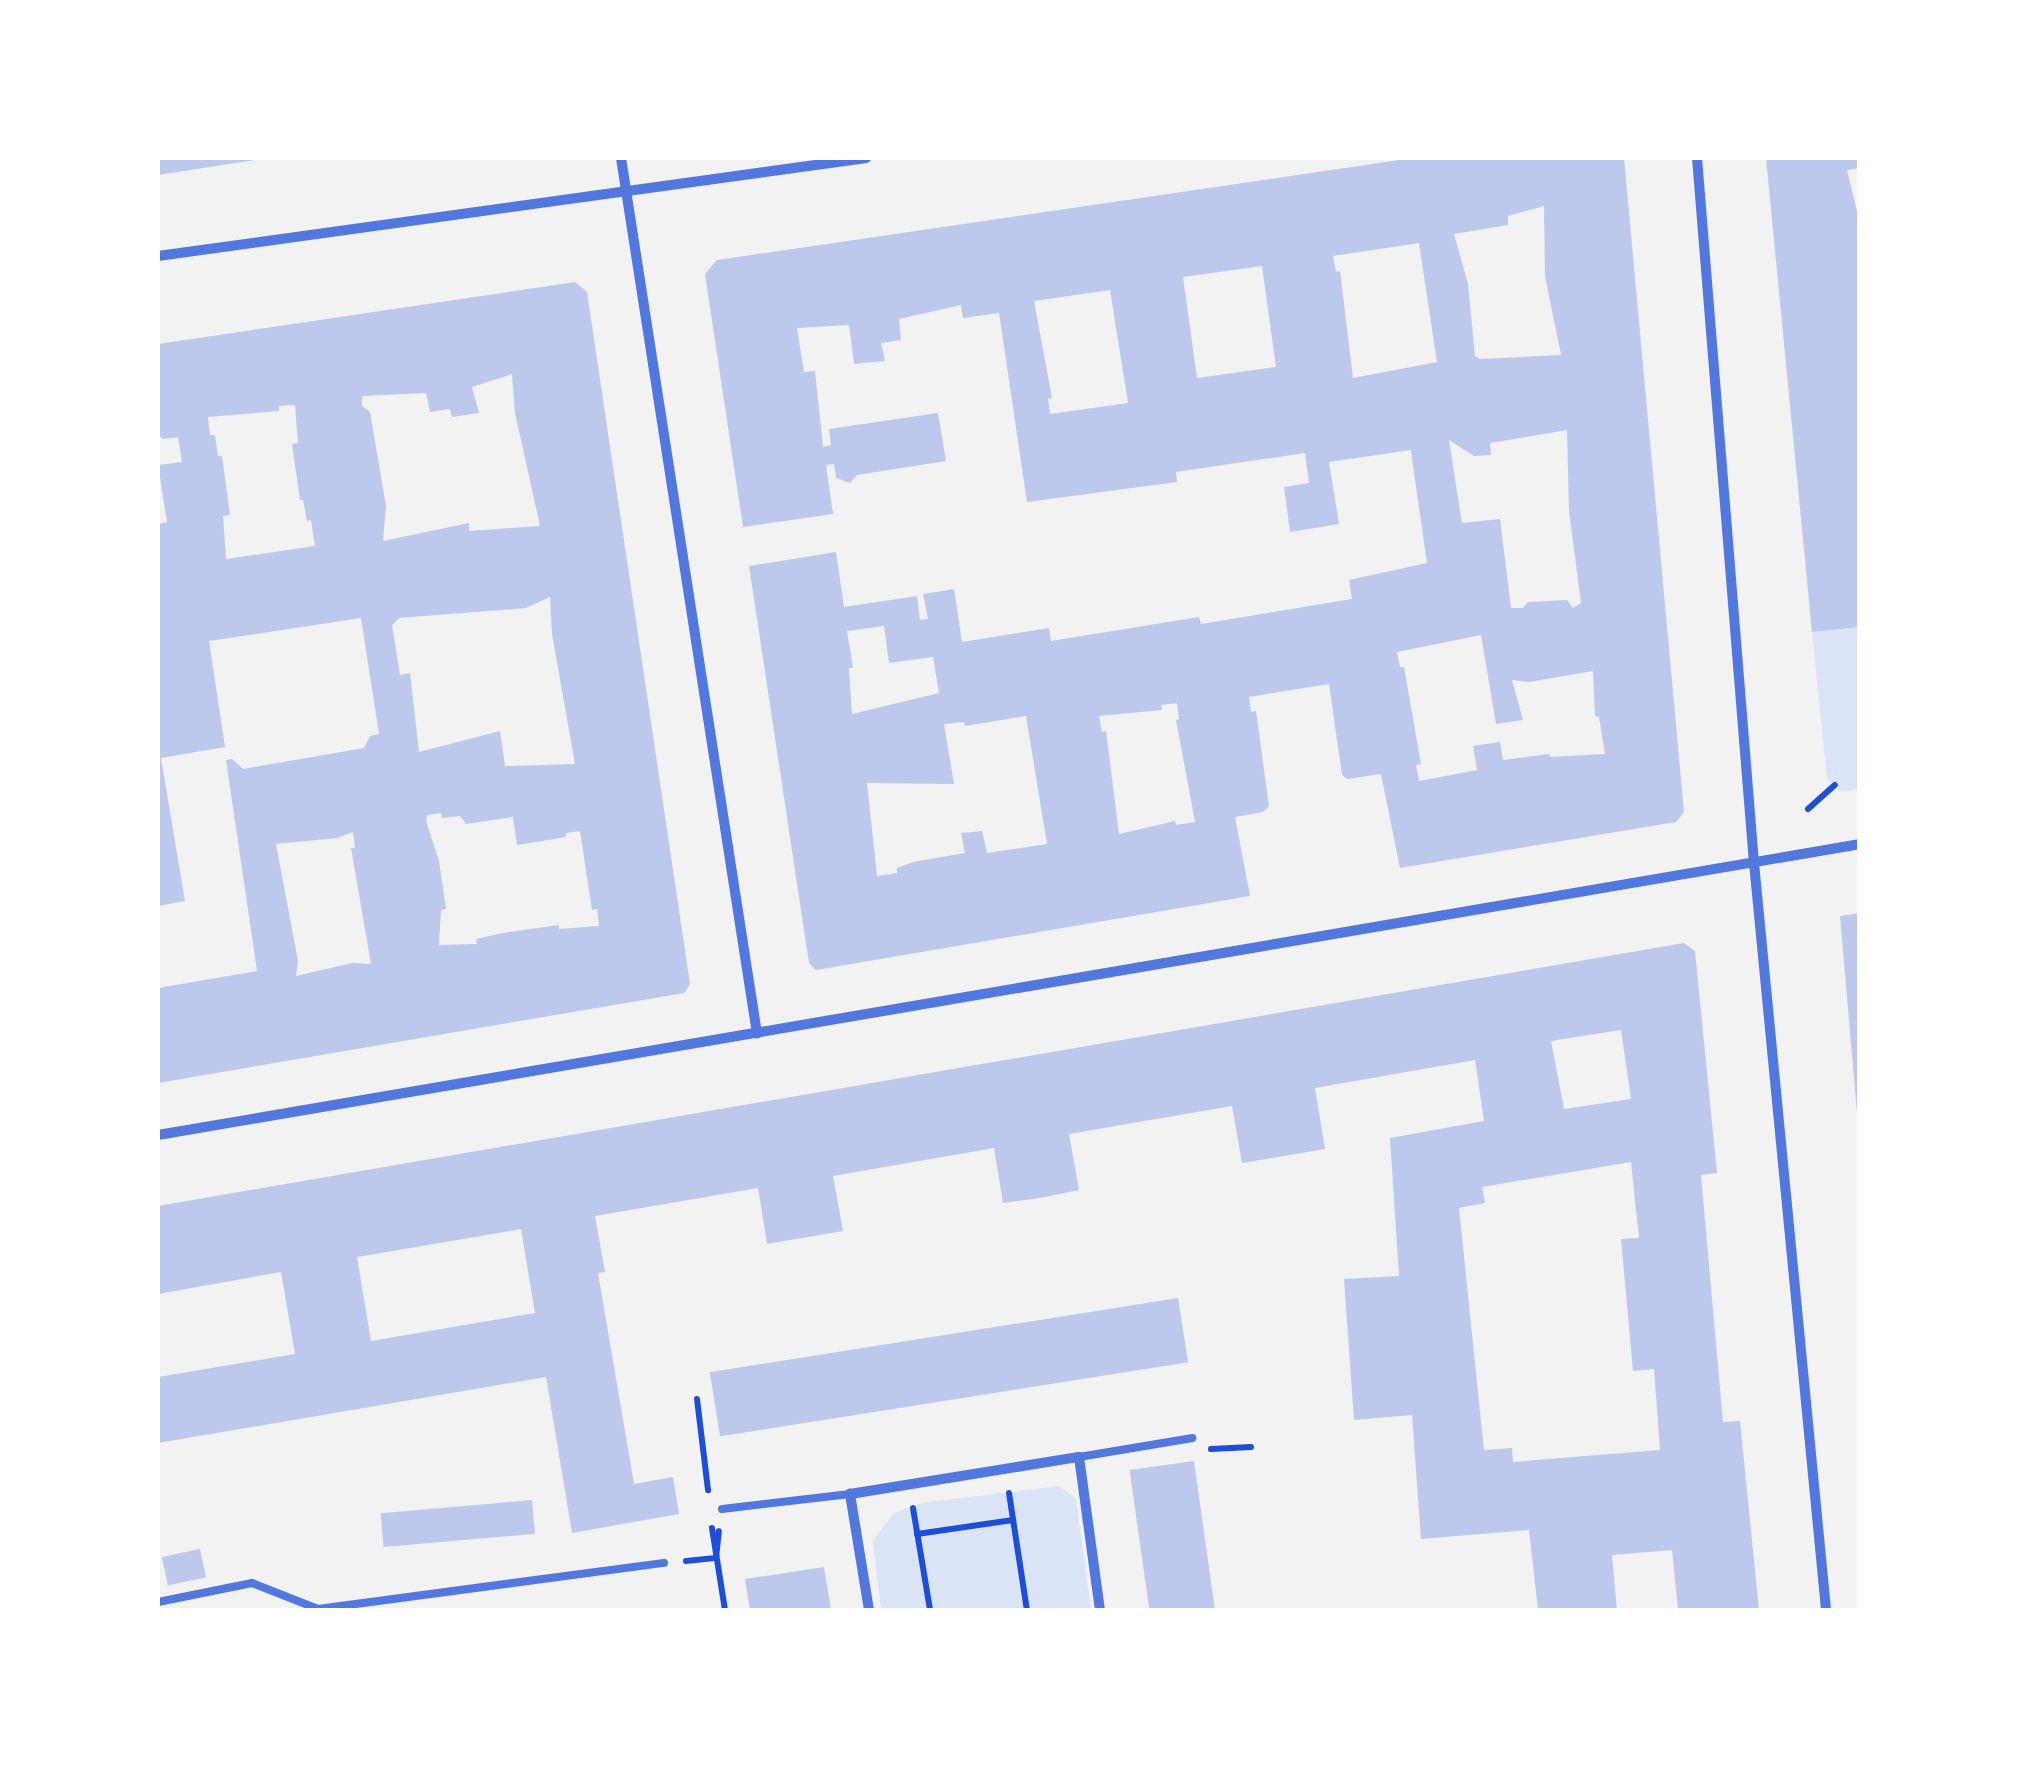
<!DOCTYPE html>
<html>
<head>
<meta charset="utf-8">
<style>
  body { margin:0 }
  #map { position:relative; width:2017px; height:1768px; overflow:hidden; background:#f2f2f2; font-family:Karla,sans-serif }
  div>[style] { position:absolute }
  .green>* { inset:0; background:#dbe4f7 }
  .building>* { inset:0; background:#bdc9ec; transform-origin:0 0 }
  .path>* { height:6px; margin:-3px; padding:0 3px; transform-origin:3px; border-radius:3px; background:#1d4ed8 }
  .service>* { height:8px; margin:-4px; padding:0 4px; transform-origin:4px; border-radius:4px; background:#5277de }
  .minor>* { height:10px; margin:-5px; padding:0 5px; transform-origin:5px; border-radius:5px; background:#5277de }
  span { translate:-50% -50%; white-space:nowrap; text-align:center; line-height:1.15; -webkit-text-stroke:10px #fff; paint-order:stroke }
  .frame { position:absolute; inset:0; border:160px solid #fff; pointer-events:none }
</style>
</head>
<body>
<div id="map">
  <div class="green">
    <div style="clip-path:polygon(1859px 627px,1859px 789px,1842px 792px,1827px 779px,1812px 632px)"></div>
    <div style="clip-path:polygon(1059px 1486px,1076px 1499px,1091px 1610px,881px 1610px,873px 1541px,894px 1513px,921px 1503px)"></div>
  </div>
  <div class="building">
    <div style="clip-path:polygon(158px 158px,255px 158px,255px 160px,158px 175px)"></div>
    <div style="clip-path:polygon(evenodd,1413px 158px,1624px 158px,1684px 812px,1676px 822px,1400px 868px,1381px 774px,1347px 779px,1342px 775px,1329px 684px,1249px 697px,1251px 712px,1256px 711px,1269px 806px,1263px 812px,1235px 817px,1250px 896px,816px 970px,809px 963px,749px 566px,836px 552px,844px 607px,917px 596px,920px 620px,928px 619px,923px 594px,954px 589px,962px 642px,1049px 628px,1051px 641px,1199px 617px,1201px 624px,1352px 599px,1349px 580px,1427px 563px,1413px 466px,1411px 450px,1329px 462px,1339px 524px,1290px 532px,1284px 487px,1309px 483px,1305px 453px,1176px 472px,1177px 482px,1027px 502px,999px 313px,963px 318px,961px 305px,899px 319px,901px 340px,881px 343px,885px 361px,854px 364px,849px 325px,797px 328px,804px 372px,815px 371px,823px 447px,831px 445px,829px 429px,938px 413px,946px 461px,857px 475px,850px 483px,836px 478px,834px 464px,826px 465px,833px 514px,743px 527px,705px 274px,717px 260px,1413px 158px,1544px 206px,1545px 276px,1561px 355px,1480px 359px,1475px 356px,1468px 284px,1454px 234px,1508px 225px,1508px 216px,1544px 206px,1413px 158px,1419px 243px,1437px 362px,1353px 378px,1340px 271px,1336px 272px,1333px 256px,1419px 243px,1413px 158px,1262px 266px,1276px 367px,1197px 378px,1183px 277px,1262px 266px,1413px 158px,1110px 290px,1128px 403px,1050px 414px,1048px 399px,1052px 398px,1034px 301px,1110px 290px,1413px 158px,1567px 430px,1569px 511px,1581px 603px,1573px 608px,1567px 600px,1528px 602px,1523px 608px,1511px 608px,1500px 519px,1462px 523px,1449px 440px,1474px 456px,1491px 455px,1490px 443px,1567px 430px,1413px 158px,884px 626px,889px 663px,933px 657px,939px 693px,852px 714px,849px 668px,853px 668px,847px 631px,884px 626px,1413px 158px,1481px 635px,1496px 724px,1523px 720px,1512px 680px,1529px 682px,1593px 671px,1595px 716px,1599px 717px,1605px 754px,1550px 757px,1550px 754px,1503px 760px,1500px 742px,1473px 746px,1477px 770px,1419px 781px,1416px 765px,1421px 764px,1404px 667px,1400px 667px,1397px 652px,1481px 635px,1413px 158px,1177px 703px,1179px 719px,1176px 720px,1195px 822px,1176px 825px,1175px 821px,1119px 834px,1106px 731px,1102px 732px,1099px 716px,1162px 710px,1161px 705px,1177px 703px,1413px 158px,1026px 716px,1047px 844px,987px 853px,982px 831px,961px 833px,965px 853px,913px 862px,897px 868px,897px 873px,877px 876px,867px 783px,954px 784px,944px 724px,964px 722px,965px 726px,1026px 716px)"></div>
    <div style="clip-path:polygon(1766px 158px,1860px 158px,1860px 168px,1847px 170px,1860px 224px,1860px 627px,1812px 632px)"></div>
    <div style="clip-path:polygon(evenodd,575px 282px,587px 292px,690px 984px,684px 993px,158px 1083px,158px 988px,257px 971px,226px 760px,232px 759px,243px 769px,364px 748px,370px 736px,379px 734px,361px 618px,209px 641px,225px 747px,161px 758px,185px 901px,158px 906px,158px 524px,167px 522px,158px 465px,182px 462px,178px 437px,163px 439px,158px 434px,158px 344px,575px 282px,512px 374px,515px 413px,540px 526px,469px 531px,469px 523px,383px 541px,386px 506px,370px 412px,362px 406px,362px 396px,426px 393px,430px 412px,450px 409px,452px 417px,479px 413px,472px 387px,512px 374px,575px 282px,295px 405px,298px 443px,292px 444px,300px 500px,303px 500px,307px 521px,311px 520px,315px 546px,226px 559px,223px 516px,230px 515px,222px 456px,218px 456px,215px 435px,210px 435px,208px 417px,279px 411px,279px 406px,295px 405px,575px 282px,550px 597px,552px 634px,575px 764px,505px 766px,500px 731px,419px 752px,410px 673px,400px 675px,392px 625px,399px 618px,526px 608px,550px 597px,575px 282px,441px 813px,442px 818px,460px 816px,466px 824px,513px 817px,517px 845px,566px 837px,566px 833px,580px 831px,592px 910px,597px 909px,599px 926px,559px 929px,559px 925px,503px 933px,476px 939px,477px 944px,439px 945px,441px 910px,446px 909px,439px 861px,426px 821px,427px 815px,441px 813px,575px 282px,353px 832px,355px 848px,351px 848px,371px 964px,352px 963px,296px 976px,298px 961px,276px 844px,337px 838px,353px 832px)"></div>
    <div style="clip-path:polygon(1860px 913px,1860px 1113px,1857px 1113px,1840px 916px)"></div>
    <div style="clip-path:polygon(evenodd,1684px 943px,1695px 951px,1717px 1173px,1701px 1175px,1723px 1422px,1740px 1421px,1759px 1610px,1678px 1610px,1672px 1550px,1612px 1555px,1617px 1610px,1538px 1610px,1529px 1530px,1421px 1539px,1412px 1415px,1354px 1420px,1344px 1279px,1399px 1276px,1390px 1138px,1484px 1121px,1475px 1060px,1315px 1088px,1325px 1149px,1242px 1163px,1232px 1106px,1069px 1134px,1079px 1190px,1045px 1197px,1003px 1203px,994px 1148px,833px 1176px,843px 1231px,767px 1244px,758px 1188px,595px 1216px,605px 1272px,598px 1273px,634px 1484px,673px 1477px,679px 1514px,572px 1533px,546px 1377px,158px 1443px,158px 1377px,295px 1354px,281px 1272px,158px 1294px,158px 1206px,1684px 943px,1621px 1030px,1631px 1099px,1564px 1109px,1551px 1041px,1621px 1030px,1684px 943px,1631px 1162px,1639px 1238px,1621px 1239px,1633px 1371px,1654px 1369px,1660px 1450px,1513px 1462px,1512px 1448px,1484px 1450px,1459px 1208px,1485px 1203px,1482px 1187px,1631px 1162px,1684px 943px,521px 1229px,535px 1313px,371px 1341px,357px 1257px,521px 1229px)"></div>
    <div style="left:1178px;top:1298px;width:65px;height:474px;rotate:81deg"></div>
    <div style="left:1194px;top:1461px;width:150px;height:65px;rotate:82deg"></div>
    <div style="left:532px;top:1500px;width:34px;height:152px;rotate:85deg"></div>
    <div style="left:200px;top:1549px;width:29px;height:39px;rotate:78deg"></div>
    <div style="clip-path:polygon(824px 1567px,831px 1610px,750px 1610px,745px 1579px)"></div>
  </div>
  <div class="path">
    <div style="left:1808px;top:809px;width:36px;rotate:-42deg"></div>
    <div style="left:697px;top:1399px;width:92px;rotate:83.1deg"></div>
    <div style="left:1211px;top:1449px;width:40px;rotate:-2.9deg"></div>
    <div style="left:1009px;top:1493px;width:118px;rotate:81.3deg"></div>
    <div style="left:913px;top:1508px;width:103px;rotate:80.5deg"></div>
    <div style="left:712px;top:1528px;width:83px;rotate:81deg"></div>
    <div style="left:917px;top:1534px;width:97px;rotate:-8.3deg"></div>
    <div style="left:686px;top:1561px;width:30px;rotate:-6deg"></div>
    <div style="left:716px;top:1558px;width:27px;rotate:-84deg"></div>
  </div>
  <div class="service">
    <div style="left:1079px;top:1457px;width:115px;rotate:-9.5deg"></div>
    <div style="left:722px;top:1509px;width:129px;rotate:-6.7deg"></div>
    <div style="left:158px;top:1602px;width:96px;rotate:-11.4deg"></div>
    <div style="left:252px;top:1583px;width:71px;rotate:21.5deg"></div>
    <div style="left:318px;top:1609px;width:349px;rotate:-7.6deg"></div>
  </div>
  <div class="minor">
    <div style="left:621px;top:158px;width:886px;rotate:81.17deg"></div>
    <div style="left:1697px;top:158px;width:707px;rotate:85.38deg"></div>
    <div style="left:1754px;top:863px;width:750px;rotate:84.49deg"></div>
    <div style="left:158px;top:256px;width:715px;rotate:-7.88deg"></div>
    <div style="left:158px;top:1135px;width:1727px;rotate:-9.7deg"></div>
    <div style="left:869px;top:1610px;width:118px;rotate:-99.3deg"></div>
    <div style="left:850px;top:1494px;width:232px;rotate:-9.2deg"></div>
    <div style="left:1079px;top:1457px;width:154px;rotate:82.2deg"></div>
  </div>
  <div class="frame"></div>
</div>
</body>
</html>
